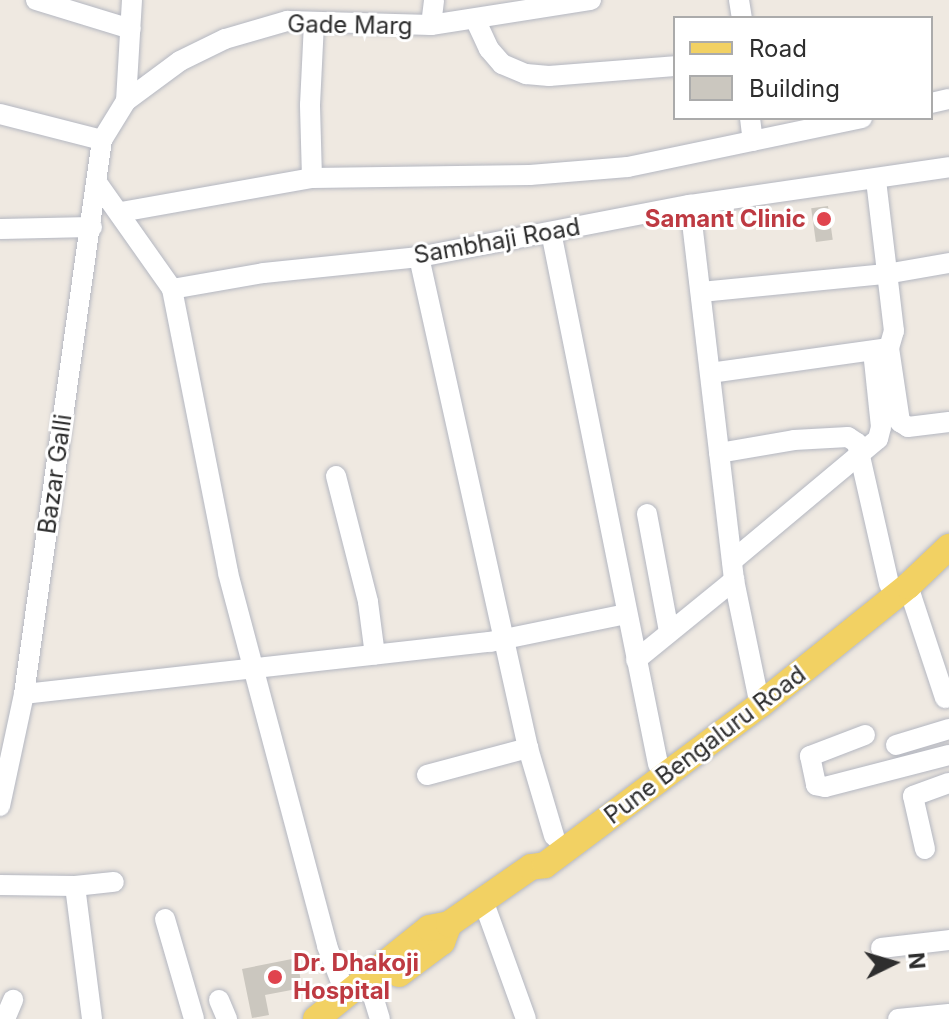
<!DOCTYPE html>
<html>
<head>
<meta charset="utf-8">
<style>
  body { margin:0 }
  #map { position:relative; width:949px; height:1019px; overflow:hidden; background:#efe9e1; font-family:Inter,sans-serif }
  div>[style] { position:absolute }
  .building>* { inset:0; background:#cbc7bf; transform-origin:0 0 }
  .roads { filter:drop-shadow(0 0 2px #b4b7c1) drop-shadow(0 0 2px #b4b7c1) }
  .minor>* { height:20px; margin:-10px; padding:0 10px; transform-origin:10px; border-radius:10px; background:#fff }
  .major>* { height:26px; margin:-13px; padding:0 13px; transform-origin:13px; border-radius:13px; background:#f2d163 }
  .dots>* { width:22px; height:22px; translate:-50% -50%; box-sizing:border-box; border:4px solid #fff; border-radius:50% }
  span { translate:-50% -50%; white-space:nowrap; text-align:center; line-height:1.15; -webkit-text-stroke:6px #fff; paint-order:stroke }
  .street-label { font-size:24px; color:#2e2e2e }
  .health-label { font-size:24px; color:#be3a42; font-weight:700 }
  .right { translate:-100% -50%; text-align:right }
  .left { translate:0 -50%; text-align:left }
  .legend { position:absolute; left:673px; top:16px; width:260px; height:104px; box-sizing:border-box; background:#fff; border:2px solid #ababab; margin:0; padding:10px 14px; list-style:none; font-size:24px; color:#2e2e2e }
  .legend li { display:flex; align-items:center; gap:16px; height:40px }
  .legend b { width:40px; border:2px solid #ababab }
  .north { position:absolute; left:853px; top:923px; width:80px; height:80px; -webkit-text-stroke:6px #fff; paint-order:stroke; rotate:85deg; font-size:22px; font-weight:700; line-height:32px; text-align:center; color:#2e2e2e }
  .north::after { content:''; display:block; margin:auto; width:28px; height:36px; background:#2e2e2e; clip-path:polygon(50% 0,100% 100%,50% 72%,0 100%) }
</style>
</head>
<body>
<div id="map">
  <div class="building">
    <div style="left:828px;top:206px;width:34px;height:17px;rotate:82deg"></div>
    <div style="clip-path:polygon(297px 958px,302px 988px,265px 995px,269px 1015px,252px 1018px,242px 969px)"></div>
  </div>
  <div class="roads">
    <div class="minor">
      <div style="left:36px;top:0;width:99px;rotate:17deg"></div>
      <div style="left:739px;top:0;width:18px;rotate:81deg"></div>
      <div style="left:475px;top:19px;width:33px;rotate:65deg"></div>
      <div style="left:489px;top:49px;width:20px;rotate:49deg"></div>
      <div style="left:502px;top:64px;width:26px;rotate:23deg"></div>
      <div style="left:526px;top:74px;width:23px;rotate:5deg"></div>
      <div style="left:549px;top:76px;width:126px;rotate:-4.5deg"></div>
      <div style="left:431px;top:25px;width:25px;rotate:-83deg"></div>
      <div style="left:126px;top:101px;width:101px;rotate:-86.6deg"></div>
      <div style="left:931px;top:103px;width:18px;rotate:-13deg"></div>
      <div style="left:0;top:114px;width:105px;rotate:14.3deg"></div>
      <div style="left:750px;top:118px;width:23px;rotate:83deg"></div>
      <div style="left:312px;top:178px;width:73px;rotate:-91.6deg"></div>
      <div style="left:310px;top:105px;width:81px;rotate:-87.2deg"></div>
      <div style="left:98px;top:184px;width:128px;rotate:54.8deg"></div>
      <div style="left:172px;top:289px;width:93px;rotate:-9.9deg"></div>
      <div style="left:264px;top:273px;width:156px;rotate:-5.9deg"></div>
      <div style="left:419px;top:257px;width:276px;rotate:-10.9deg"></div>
      <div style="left:690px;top:205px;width:262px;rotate:-8.3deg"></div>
      <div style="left:690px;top:205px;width:378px;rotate:83.3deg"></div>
      <div style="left:734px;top:580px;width:128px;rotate:78.3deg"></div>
      <div style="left:121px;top:212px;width:194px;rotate:-10.1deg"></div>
      <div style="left:312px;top:178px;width:218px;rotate:-0.8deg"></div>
      <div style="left:530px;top:175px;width:98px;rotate:-4.7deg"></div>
      <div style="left:628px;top:167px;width:239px;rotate:-11.8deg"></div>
      <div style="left:0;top:229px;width:92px;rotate:-1.2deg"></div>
      <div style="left:551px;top:232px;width:543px;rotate:78.63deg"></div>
      <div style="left:419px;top:257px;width:503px;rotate:77.48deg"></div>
      <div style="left:528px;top:748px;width:92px;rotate:73.5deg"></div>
      <div style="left:172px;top:289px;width:289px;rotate:78.8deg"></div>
      <div style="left:228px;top:573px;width:386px;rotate:75.1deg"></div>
      <div style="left:327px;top:946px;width:53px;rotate:68.8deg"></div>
      <div style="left:701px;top:292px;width:186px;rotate:-5.6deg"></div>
      <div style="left:886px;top:274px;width:64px;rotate:-9.9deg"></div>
      <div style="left:889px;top:348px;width:75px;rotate:81.5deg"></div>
      <div style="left:900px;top:422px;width:9px;rotate:32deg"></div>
      <div style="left:908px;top:427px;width:41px;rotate:-7deg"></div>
      <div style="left:710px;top:373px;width:181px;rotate:-8deg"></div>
      <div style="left:889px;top:348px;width:18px;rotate:-74deg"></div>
      <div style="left:894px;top:331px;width:153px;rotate:-96.8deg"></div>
      <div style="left:719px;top:453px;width:76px;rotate:-9.8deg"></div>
      <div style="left:794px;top:440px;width:54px;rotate:-3.2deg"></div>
      <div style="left:848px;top:437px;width:11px;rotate:34deg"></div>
      <div style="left:857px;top:443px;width:145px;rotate:77.2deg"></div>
      <div style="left:336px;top:476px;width:130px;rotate:75.7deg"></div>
      <div style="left:368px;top:602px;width:53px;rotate:82.5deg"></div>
      <div style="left:647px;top:514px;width:119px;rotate:79.4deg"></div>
      <div style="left:732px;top:561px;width:190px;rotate:-39.9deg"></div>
      <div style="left:878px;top:439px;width:12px;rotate:-76deg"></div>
      <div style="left:881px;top:427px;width:76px;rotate:-96deg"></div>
      <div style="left:908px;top:586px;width:118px;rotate:71.7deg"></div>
      <div style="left:636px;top:660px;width:127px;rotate:-39.2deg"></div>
      <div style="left:24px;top:694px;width:469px;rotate:-6.4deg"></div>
      <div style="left:490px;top:642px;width:139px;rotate:-11.6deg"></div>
      <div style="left:865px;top:735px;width:59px;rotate:159.1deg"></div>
      <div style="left:810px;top:756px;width:30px;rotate:78deg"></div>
      <div style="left:816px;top:785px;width:9px;rotate:13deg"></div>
      <div style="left:825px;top:787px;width:128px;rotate:-14.5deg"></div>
      <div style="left:896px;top:745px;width:55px;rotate:-16.8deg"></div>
      <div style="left:427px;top:775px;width:105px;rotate:-15deg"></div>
      <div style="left:0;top:806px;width:115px;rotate:-77.9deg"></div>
      <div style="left:24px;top:694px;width:559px;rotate:-81.99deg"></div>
      <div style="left:102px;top:140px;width:46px;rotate:-58.4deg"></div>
      <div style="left:126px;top:101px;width:67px;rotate:-36.5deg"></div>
      <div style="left:180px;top:61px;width:50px;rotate:-26.1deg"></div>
      <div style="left:225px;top:39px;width:65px;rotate:-16.2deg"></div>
      <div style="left:287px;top:21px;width:144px;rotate:1.6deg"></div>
      <div style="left:431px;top:25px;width:162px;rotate:-8.9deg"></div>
      <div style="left:925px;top:849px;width:54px;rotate:-102.8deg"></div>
      <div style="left:913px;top:796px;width:38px;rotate:-20deg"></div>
      <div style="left:0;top:885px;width:75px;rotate:0.8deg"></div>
      <div style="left:75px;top:886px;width:39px;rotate:-6deg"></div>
      <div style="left:75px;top:886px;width:134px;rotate:82.7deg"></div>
      <div style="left:484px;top:903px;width:123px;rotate:70.1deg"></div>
      <div style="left:165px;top:919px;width:104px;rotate:73.8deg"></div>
      <div style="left:881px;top:948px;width:68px;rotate:-6.7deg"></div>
      <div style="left:372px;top:993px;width:27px;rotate:73deg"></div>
      <div style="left:219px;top:1000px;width:21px;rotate:67deg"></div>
      <div style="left:5px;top:1019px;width:21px;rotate:-67deg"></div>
      <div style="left:898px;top:1019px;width:51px;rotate:-5.6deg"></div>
    </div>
    <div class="major">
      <div style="left:399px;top:974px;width:54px;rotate:-36.7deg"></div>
      <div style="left:442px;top:942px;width:19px;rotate:-69deg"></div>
      <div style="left:316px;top:1019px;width:145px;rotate:-38.8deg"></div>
      <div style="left:429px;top:928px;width:20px;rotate:-11deg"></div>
      <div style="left:449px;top:924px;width:100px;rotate:-34.8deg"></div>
      <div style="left:531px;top:867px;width:14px;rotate:-8deg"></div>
      <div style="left:545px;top:865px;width:268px;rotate:-36.7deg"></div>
      <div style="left:760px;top:705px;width:190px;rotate:-38.8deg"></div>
      <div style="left:908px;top:586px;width:57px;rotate:-43.6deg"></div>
    </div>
  </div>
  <div class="dots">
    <div style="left:824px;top:219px;background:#e0444e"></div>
    <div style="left:275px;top:977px;background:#e0444e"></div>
  </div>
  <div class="street-label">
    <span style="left:350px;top:25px;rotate:1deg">Gade Marg</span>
    <span style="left:497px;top:241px;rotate:-10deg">Sambhaji Road</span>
    <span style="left:55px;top:474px;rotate:-82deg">Bazar Galli</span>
    <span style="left:705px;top:745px;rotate:-37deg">Pune Bengaluru Road</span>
  </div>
  <div class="health-label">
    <span class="right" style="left:806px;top:219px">Samant Clinic</span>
    <span class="left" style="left:293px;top:977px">Dr. Dhakoji<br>Hospital</span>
  </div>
  <ul class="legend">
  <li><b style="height:10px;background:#f2d163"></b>Road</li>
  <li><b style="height:22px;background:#cbc7bf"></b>Building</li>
  </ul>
  <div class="north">N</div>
</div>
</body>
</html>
